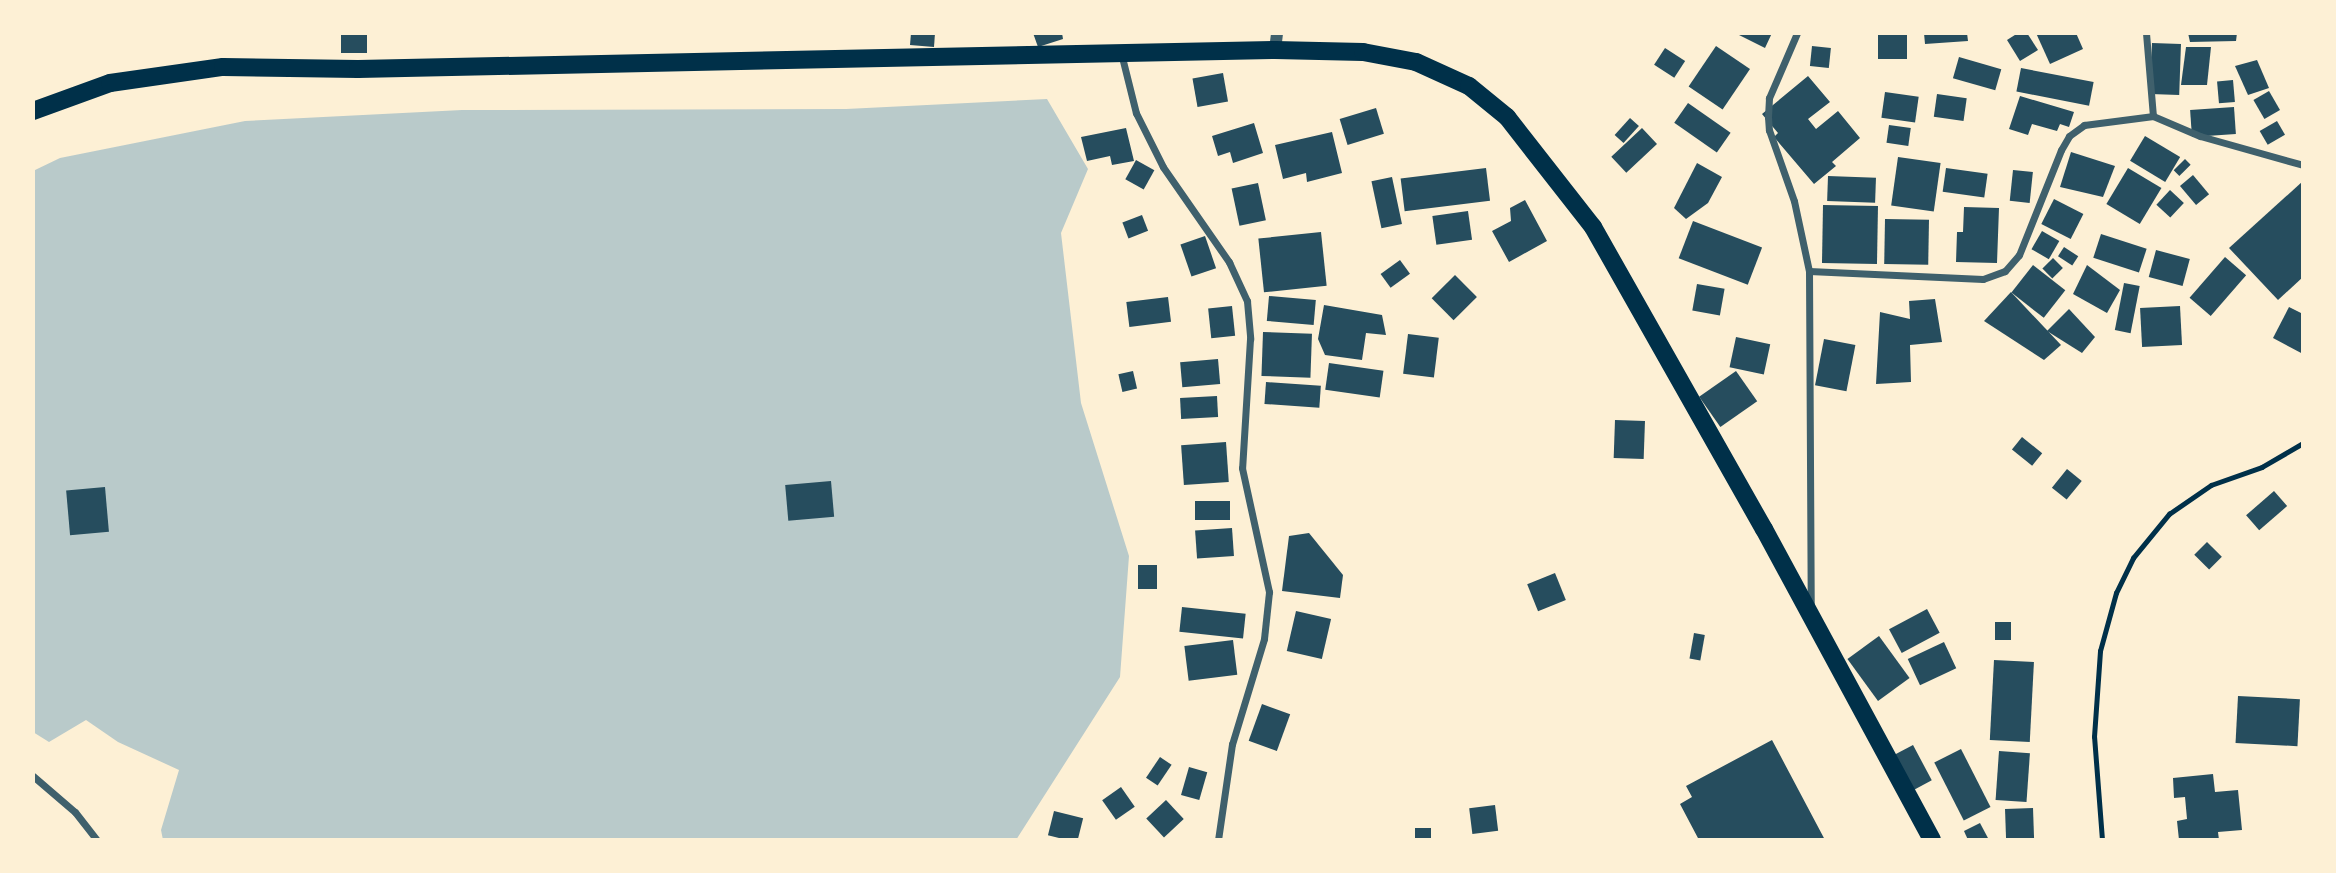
<!DOCTYPE html>
<html>
<head>
<meta charset="utf-8">
<style>
  body { margin:0 }
  #map { position:relative; width:2336px; height:873px; overflow:hidden; background:#fdf0d5; font-family:Cabin,sans-serif }
  div>[style] { position:absolute }
  .green>* { inset:0; background:#b9caca }
  .building>* { inset:0; background:#264d5e; transform-origin:0 0 }
  .path>* { height:4.5px; margin:-2.25px; padding:0 2.25px; transform-origin:2.25px; border-radius:2.25px; background:#003049 }
  .minor>* { height:7px; margin:-3.5px; padding:0 3.5px; transform-origin:3.5px; border-radius:3.5px; background:#3f606c }
  .tertiary>* { height:12px; margin:-6px; padding:0 6px; transform-origin:6px; border-radius:6px; background:#3f606c }
  .primary>* { height:18px; margin:-9px; padding:0 9px; transform-origin:9px; border-radius:9px; background:#003049 }
  span { translate:-50% -50%; white-space:nowrap; text-align:center; line-height:1.15; -webkit-text-stroke:7px #fdf0d5; paint-order:stroke }
  .frame { position:absolute; inset:0; border:35px solid #fdf0d5; pointer-events:none }
</style>
</head>
<body>
<div id="map">
  <div class="green">
    <div style="clip-path:polygon(1047px 99px,1088px 169px,1061px 233px,1081px 403px,1129px 556px,1120px 677px,1016px 840px,163px 840px,161px 830px,179px 770px,118px 742px,86px 720px,49px 742px,33px 732px,33px 171px,60px 158px,245px 121px,462px 110px,846px 109px)"></div>
  </div>
  <div class="building">
    <div style="left:341px;top:33px;width:26px;height:20px"></div>
    <div style="clip-path:polygon(911px 33px,935px 33px,934px 47px,910px 45px)"></div>
    <div style="clip-path:polygon(1033px 33px,1062px 33px,1063px 39px,1038px 47px)"></div>
    <div style="clip-path:polygon(1735px 33px,1772px 33px,1765px 48px)"></div>
    <div style="left:1878px;top:33px;width:29px;height:26px"></div>
    <div style="clip-path:polygon(1924px 33px,1967px 33px,1968px 41px,1925px 44px)"></div>
    <div style="clip-path:polygon(2018px 33px,2027px 33px,2038px 50px,2020px 61px,2007px 40px)"></div>
    <div style="clip-path:polygon(2036px 33px,2076px 33px,2083px 49px,2050px 64px)"></div>
    <div style="clip-path:polygon(2188px 33px,2237px 33px,2236px 41px,2190px 42px)"></div>
    <div style="left:2152px;top:43px;width:29px;height:51px;rotate:2deg"></div>
    <div style="left:1716px;top:46px;width:41px;height:49px;rotate:34deg"></div>
    <div style="left:1812px;top:46px;width:19px;height:20px;rotate:6deg"></div>
    <div style="clip-path:polygon(2186px 47px,2211px 47px,2207px 85px,2181px 85px)"></div>
    <div style="left:1665px;top:48px;width:24px;height:20px;rotate:33deg"></div>
    <div style="left:1959px;top:57px;width:44px;height:22px;rotate:16deg"></div>
    <div style="clip-path:polygon(2257px 60px,2269px 88px,2248px 95px,2235px 66px)"></div>
    <div style="left:2021px;top:68px;width:74px;height:24px;rotate:11deg"></div>
    <div style="left:1223px;top:73px;width:29px;height:31px;rotate:80deg"></div>
    <div style="clip-path:polygon(1808px 76px,1830px 102px,1808px 119px,1816px 129px,1838px 111px,1860px 138px,1832px 162px,1836px 166px,1814px 184px,1774px 137px,1778px 133px,1762px 114px)"></div>
    <div style="left:2233px;top:80px;width:22px;height:16px;rotate:85deg"></div>
    <div style="left:2269px;top:91px;width:22px;height:18px;rotate:60deg"></div>
    <div style="left:1885px;top:92px;width:34px;height:26px;rotate:8deg"></div>
    <div style="left:1937px;top:94px;width:30px;height:23px;rotate:8deg"></div>
    <div style="clip-path:polygon(2020px 96px,2074px 112px,2069px 127px,2060px 124px,2057px 131px,2032px 124px,2028px 135px,2009px 129px)"></div>
    <div style="left:1688px;top:103px;width:52px;height:24px;rotate:35deg"></div>
    <div style="left:2234px;top:107px;width:27px;height:44px;rotate:86deg"></div>
    <div style="left:1376px;top:108px;width:27px;height:38px;rotate:73deg"></div>
    <div style="left:1630px;top:118px;width:12px;height:23px;rotate:42deg"></div>
    <div style="left:2277px;top:121px;width:16px;height:20px;rotate:60deg"></div>
    <div style="clip-path:polygon(1254px 123px,1263px 153px,1233px 163px,1230px 152px,1218px 156px,1212px 136px)"></div>
    <div style="left:1889px;top:125px;width:22px;height:18px;rotate:8deg"></div>
    <div style="clip-path:polygon(1126px 128px,1134px 161px,1112px 165px,1110px 156px,1087px 161px,1081px 137px)"></div>
    <div style="left:1642px;top:128px;width:22px;height:42px;rotate:47deg"></div>
    <div style="clip-path:polygon(1332px 132px,1342px 173px,1307px 182px,1306px 173px,1283px 179px,1275px 145px)"></div>
    <div style="left:2145px;top:136px;width:41px;height:29px;rotate:31deg"></div>
    <div style="clip-path:polygon(2071px 152px,2115px 166px,2103px 197px,2060px 187px)"></div>
    <div style="left:1898px;top:157px;width:43px;height:49px;rotate:8deg"></div>
    <div style="left:2185px;top:159px;width:8px;height:16px;rotate:45deg"></div>
    <div style="left:1136px;top:160px;width:21px;height:22px;rotate:29deg"></div>
    <div style="clip-path:polygon(1697px 163px,1722px 177px,1708px 203px,1686px 219px,1674px 208px)"></div>
    <div style="left:1486px;top:168px;width:33px;height:86px;rotate:83deg"></div>
    <div style="left:1946px;top:168px;width:42px;height:24px;rotate:8deg"></div>
    <div style="left:2128px;top:168px;width:39px;height:42px;rotate:31deg"></div>
    <div style="left:2013px;top:170px;width:20px;height:31px;rotate:6deg"></div>
    <div style="left:2193px;top:175px;width:25px;height:17px;rotate:50deg"></div>
    <div style="left:1828px;top:176px;width:48px;height:25px;rotate:2deg"></div>
    <div style="left:1392px;top:177px;width:48px;height:21px;rotate:78deg"></div>
    <div style="clip-path:polygon(2303px 181px,2303px 277px,2278px 300px,2229px 248px)"></div>
    <div style="left:1258px;top:183px;width:38px;height:27px;rotate:78deg"></div>
    <div style="left:2170px;top:190px;width:19px;height:20px;rotate:43deg"></div>
    <div style="left:2054px;top:199px;width:33px;height:28px;rotate:27deg"></div>
    <div style="clip-path:polygon(1525px 200px,1547px 241px,1509px 262px,1492px 231px,1511px 221px,1510px 208px)"></div>
    <div style="left:1823px;top:205px;width:55px;height:58px;rotate:1deg"></div>
    <div style="clip-path:polygon(1964px 207px,1999px 208px,1997px 263px,1956px 262px,1957px 232px,1963px 232px)"></div>
    <div style="left:1468px;top:211px;width:29px;height:36px;rotate:82deg"></div>
    <div style="left:1142px;top:215px;width:17px;height:21px;rotate:69deg"></div>
    <div style="left:1885px;top:219px;width:44px;height:45px;rotate:1deg"></div>
    <div style="left:1693px;top:221px;width:74px;height:40px;rotate:21deg"></div>
    <div style="left:2042px;top:231px;width:20px;height:21px;rotate:30deg"></div>
    <div style="left:1321px;top:232px;width:54px;height:63px;rotate:84deg"></div>
    <div style="left:2101px;top:234px;width:48px;height:25px;rotate:18deg"></div>
    <div style="left:1205px;top:236px;width:34px;height:26px;rotate:71deg"></div>
    <div style="left:2064px;top:247px;width:17px;height:11px;rotate:33deg"></div>
    <div style="left:2156px;top:250px;width:35px;height:28px;rotate:15deg"></div>
    <div style="left:2225px;top:257px;width:28px;height:54px;rotate:41deg"></div>
    <div style="left:2053px;top:258px;width:14px;height:15px;rotate:45deg"></div>
    <div style="left:1400px;top:260px;width:17px;height:24px;rotate:54deg"></div>
    <div style="left:2033px;top:265px;width:41px;height:35px;rotate:38deg"></div>
    <div style="clip-path:polygon(2087px 265px,2120px 290px,2107px 313px,2073px 294px)"></div>
    <div style="left:1455px;top:275px;width:31px;height:33px;rotate:45deg"></div>
    <div style="left:2124px;top:283px;width:16px;height:48px;rotate:11deg"></div>
    <div style="left:1697px;top:284px;width:28px;height:27px;rotate:10deg"></div>
    <div style="clip-path:polygon(2011px 292px,2061px 345px,2044px 360px,1984px 321px)"></div>
    <div style="left:1269px;top:296px;width:47px;height:25px;rotate:5deg"></div>
    <div style="left:1168px;top:297px;width:25px;height:42px;rotate:83deg"></div>
    <div style="clip-path:polygon(1935px 299px,1942px 342px,1910px 345px,1911px 382px,1876px 384px,1880px 312px,1910px 319px,1909px 301px)"></div>
    <div style="clip-path:polygon(1324px 305px,1382px 315px,1386px 335px,1366px 333px,1362px 360px,1325px 355px,1318px 339px)"></div>
    <div style="left:1232px;top:306px;width:30px;height:24px;rotate:84deg"></div>
    <div style="left:2180px;top:306px;width:39px;height:40px;rotate:87deg"></div>
    <div style="clip-path:polygon(2289px 307px,2303px 314px,2303px 354px,2273px 338px)"></div>
    <div style="clip-path:polygon(2069px 309px,2095px 337px,2082px 353px,2047px 331px)"></div>
    <div style="left:1263px;top:332px;width:49px;height:44px;rotate:2deg"></div>
    <div style="left:1408px;top:334px;width:31px;height:40px;rotate:7deg"></div>
    <div style="left:1736px;top:337px;width:35px;height:31px;rotate:12deg"></div>
    <div style="left:1824px;top:339px;width:32px;height:47px;rotate:11deg"></div>
    <div style="left:1218px;top:359px;width:25px;height:38px;rotate:85deg"></div>
    <div style="left:1329px;top:363px;width:55px;height:27px;rotate:8deg"></div>
    <div style="left:1133px;top:371px;width:18px;height:15px;rotate:77deg"></div>
    <div style="left:1736px;top:371px;width:37px;height:45px;rotate:55deg"></div>
    <div style="left:1266px;top:382px;width:55px;height:22px;rotate:4deg"></div>
    <div style="left:1217px;top:396px;width:21px;height:37px;rotate:87deg"></div>
    <div style="left:1615px;top:420px;width:30px;height:38px;rotate:2deg"></div>
    <div style="left:2022px;top:437px;width:26px;height:16px;rotate:39deg"></div>
    <div style="left:1226px;top:442px;width:40px;height:45px;rotate:86deg"></div>
    <div style="left:2067px;top:469px;width:19px;height:24px;rotate:39deg"></div>
    <div style="left:831px;top:481px;width:36px;height:46px;rotate:85deg"></div>
    <div style="left:105px;top:487px;width:45px;height:39px;rotate:85deg"></div>
    <div style="left:2274px;top:491px;width:20px;height:37px;rotate:49deg"></div>
    <div style="left:1230px;top:501px;width:19px;height:35px;rotate:90deg"></div>
    <div style="left:1232px;top:528px;width:28px;height:37px;rotate:86deg"></div>
    <div style="clip-path:polygon(1309px 533px,1343px 575px,1340px 598px,1282px 591px,1289px 536px)"></div>
    <div style="left:2207px;top:542px;width:21px;height:18px;rotate:45deg"></div>
    <div style="left:1138px;top:565px;width:19px;height:24px"></div>
    <div style="left:1555px;top:573px;width:29px;height:30px;rotate:68deg"></div>
    <div style="left:1182px;top:607px;width:64px;height:25px;rotate:6deg"></div>
    <div style="left:1927px;top:609px;width:27px;height:43px;rotate:62deg"></div>
    <div style="left:1296px;top:611px;width:36px;height:41px;rotate:13deg"></div>
    <div style="left:1995px;top:622px;width:16px;height:18px"></div>
    <div style="left:1694px;top:633px;width:11px;height:26px;rotate:10deg"></div>
    <div style="left:1879px;top:636px;width:52px;height:39px;rotate:54deg"></div>
    <div style="left:1233px;top:640px;width:35px;height:49px;rotate:83deg"></div>
    <div style="left:1944px;top:642px;width:29px;height:40px;rotate:65deg"></div>
    <div style="left:1994px;top:660px;width:40px;height:80px;rotate:3deg"></div>
    <div style="left:2238px;top:696px;width:62px;height:47px;rotate:3deg"></div>
    <div style="left:1262px;top:704px;width:30px;height:39px;rotate:20deg"></div>
    <div style="clip-path:polygon(1772px 740px,1825px 840px,1699px 840px,1680px 804px,1692px 797px,1686px 786px)"></div>
    <div style="left:1913px;top:745px;width:40px;height:21px;rotate:62deg"></div>
    <div style="left:1961px;top:749px;width:65px;height:30px;rotate:63deg"></div>
    <div style="left:1999px;top:751px;width:31px;height:49px;rotate:4deg"></div>
    <div style="left:1160px;top:757px;width:14px;height:25px;rotate:34deg"></div>
    <div style="left:1189px;top:767px;width:19px;height:29px;rotate:16deg"></div>
    <div style="clip-path:polygon(2213px 774px,2215px 792px,2238px 790px,2242px 830px,2218px 832px,2219px 840px,2179px 840px,2177px 821px,2187px 819px,2185px 797px,2174px 798px,2173px 778px)"></div>
    <div style="left:1121px;top:787px;width:24px;height:23px;rotate:55deg"></div>
    <div style="left:1166px;top:800px;width:26px;height:27px;rotate:47deg"></div>
    <div style="left:1495px;top:805px;width:26px;height:26px;rotate:83deg"></div>
    <div style="left:2033px;top:808px;width:32px;height:28px;rotate:88deg"></div>
    <div style="left:1054px;top:811px;width:30px;height:25px;rotate:14deg"></div>
    <div style="clip-path:polygon(1980px 823px,1989px 840px,1968px 840px,1964px 831px)"></div>
    <div style="left:1415px;top:828px;width:16px;height:12px"></div>
  </div>
  <div class="path">
    <div style="left:2102px;top:840px;width:103px;rotate:-94.4deg"></div>
    <div style="left:2094px;top:737px;width:86px;rotate:-86deg"></div>
    <div style="left:2100px;top:651px;width:60px;rotate:-74.6deg"></div>
    <div style="left:2116px;top:593px;width:39px;rotate:-64deg"></div>
    <div style="left:2133px;top:558px;width:57px;rotate:-50.7deg"></div>
    <div style="left:2169px;top:514px;width:51px;rotate:-34.6deg"></div>
    <div style="left:2211px;top:485px;width:54px;rotate:-19.4deg"></div>
    <div style="left:2262px;top:467px;width:48px;rotate:-30.3deg"></div>
  </div>
  <div class="minor">
    <div style="left:1797px;top:33px;width:71px;rotate:113.3deg"></div>
    <div style="left:1769px;top:98px;width:19px;rotate:93deg"></div>
    <div style="left:1768px;top:117px;width:13px;rotate:86deg"></div>
    <div style="left:1769px;top:130px;width:75px;rotate:70.6deg"></div>
    <div style="left:1794px;top:201px;width:72px;rotate:77.9deg"></div>
    <div style="left:1809px;top:271px;width:335px;rotate:89.7deg"></div>
    <div style="left:2146px;top:33px;width:83px;rotate:85.2deg"></div>
    <div style="left:1121px;top:53px;width:62px;rotate:76deg"></div>
    <div style="left:1136px;top:113px;width:60px;rotate:63.4deg"></div>
    <div style="left:1163px;top:167px;width:116px;rotate:55.2deg"></div>
    <div style="left:1229px;top:262px;width:43px;rotate:65.2deg"></div>
    <div style="left:1247px;top:301px;width:38px;rotate:85deg"></div>
    <div style="left:1250px;top:339px;width:129px;rotate:93.5deg"></div>
    <div style="left:1242px;top:468px;width:127px;rotate:77.7deg"></div>
    <div style="left:1269px;top:592px;width:47px;rotate:96.1deg"></div>
    <div style="left:1264px;top:639px;width:110px;rotate:106.9deg"></div>
    <div style="left:1232px;top:744px;width:97px;rotate:98.3deg"></div>
    <div style="left:1809px;top:271px;width:174px;rotate:2.6deg"></div>
    <div style="left:1983px;top:279px;width:23px;rotate:-20deg"></div>
    <div style="left:2005px;top:271px;width:21px;rotate:-49deg"></div>
    <div style="left:2019px;top:255px;width:113px;rotate:-68.2deg"></div>
    <div style="left:2061px;top:150px;width:16px;rotate:-60deg"></div>
    <div style="left:2069px;top:136px;width:19px;rotate:-36deg"></div>
    <div style="left:2084px;top:125px;width:70px;rotate:-7.4deg"></div>
    <div style="left:2153px;top:116px;width:51px;rotate:23.1deg"></div>
    <div style="left:2200px;top:136px;width:107px;rotate:15.7deg"></div>
    <div style="left:33px;top:776px;width:55px;rotate:40.6deg"></div>
    <div style="left:75px;top:812px;width:36px;rotate:52deg"></div>
  </div>
  <div class="tertiary">
    <div style="left:1275px;top:50px;width:17px;rotate:-83deg"></div>
  </div>
  <div class="primary">
    <div style="left:33px;top:111px;width:82px;rotate:-20deg"></div>
    <div style="left:110px;top:83px;width:114px;rotate:-8.1deg"></div>
    <div style="left:223px;top:67px;width:135px;rotate:0.8deg"></div>
    <div style="left:358px;top:69px;width:917px;rotate:-1.19deg"></div>
    <div style="left:1275px;top:50px;width:88px;rotate:1.3deg"></div>
    <div style="left:1363px;top:52px;width:54px;rotate:10.7deg"></div>
    <div style="left:1416px;top:62px;width:58px;rotate:24.4deg"></div>
    <div style="left:1469px;top:86px;width:49px;rotate:39.2deg"></div>
    <div style="left:1507px;top:117px;width:140px;rotate:52deg"></div>
    <div style="left:1593px;top:227px;width:347px;rotate:60.5deg"></div>
    <div style="left:1764px;top:529px;width:353px;rotate:61.6deg"></div>
  </div>
  <div class="frame"></div>
</div>
</body>
</html>
